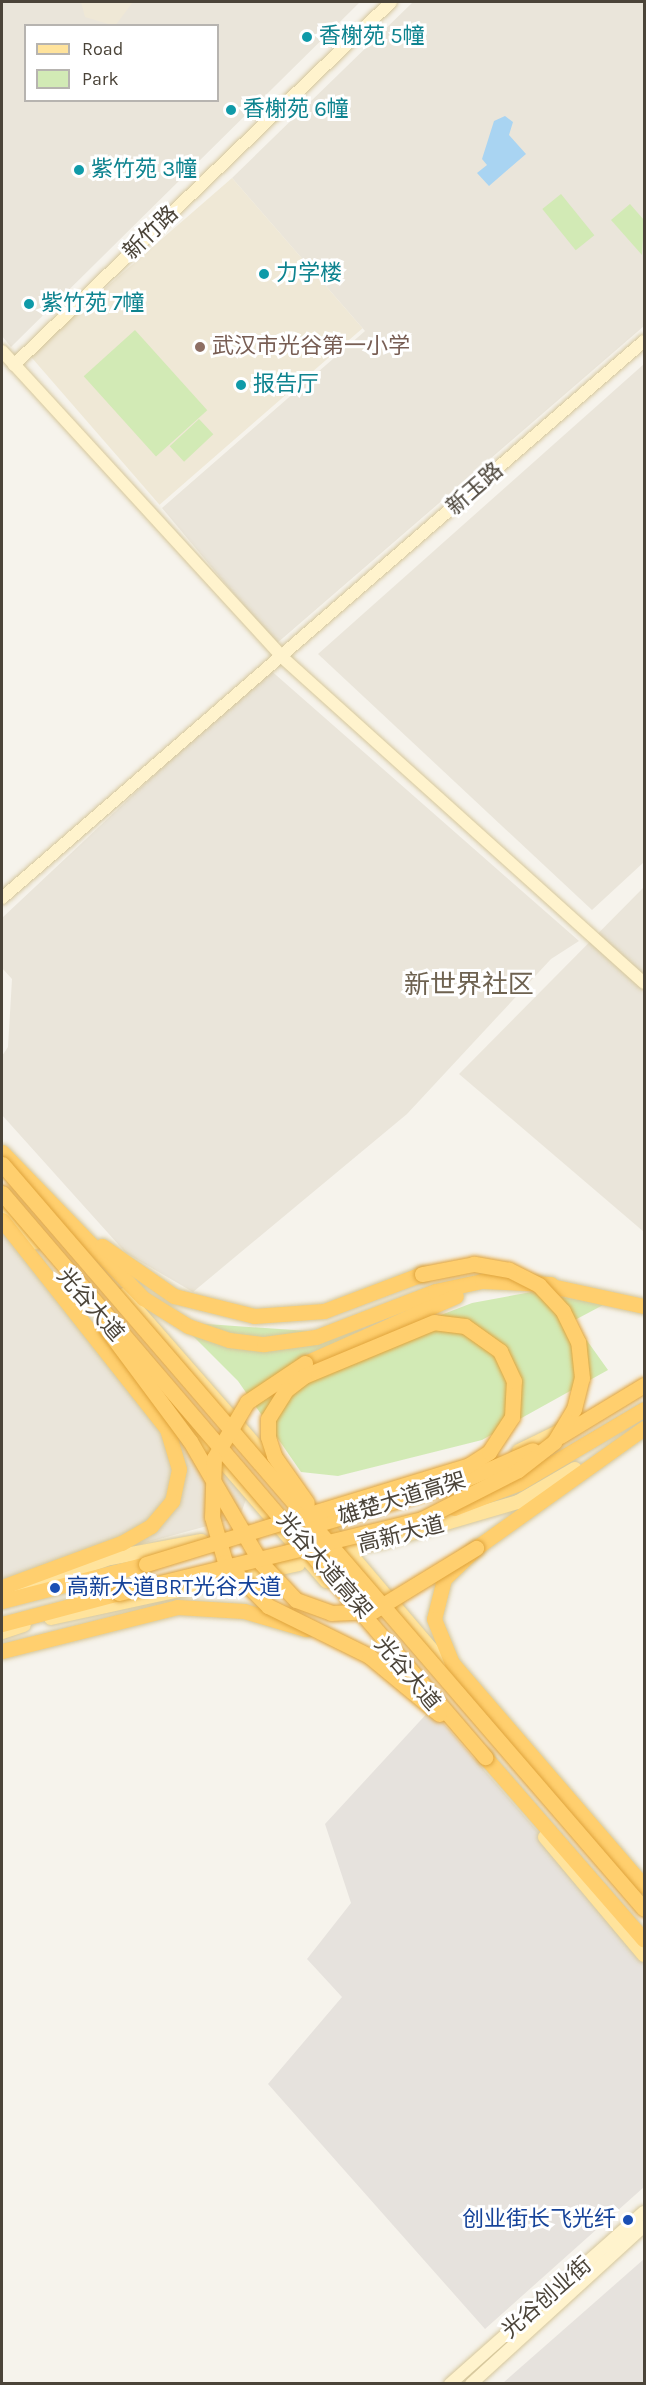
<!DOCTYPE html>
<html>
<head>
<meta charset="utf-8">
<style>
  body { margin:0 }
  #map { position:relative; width:646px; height:2385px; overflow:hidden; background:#f6f3ec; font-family:Karla,"Noto Sans SC",sans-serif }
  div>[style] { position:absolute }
  .residential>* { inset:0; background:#eae5da }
  .industrial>* { inset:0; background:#e6e2dd }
  .education>* { inset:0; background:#efe8d6; transform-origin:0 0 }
  .green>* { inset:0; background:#d2eab5; transform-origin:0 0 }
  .water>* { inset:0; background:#a9d4f2 }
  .roads { filter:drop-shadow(0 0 2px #d6c79b) drop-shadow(0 0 2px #d6c79b) }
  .secondary>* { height:12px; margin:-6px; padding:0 6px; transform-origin:6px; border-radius:6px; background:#fff3cd }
  .primary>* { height:14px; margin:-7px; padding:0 7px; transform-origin:7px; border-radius:7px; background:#ffe39c }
  .highway>* { height:15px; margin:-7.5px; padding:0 7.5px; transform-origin:7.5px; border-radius:7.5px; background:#ffcf6e }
  .bridges { filter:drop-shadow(0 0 2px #e0a43c) drop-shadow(0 0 2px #e0a43c) }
  .highway-bridge>* { height:15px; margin:-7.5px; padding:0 7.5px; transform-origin:7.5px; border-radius:7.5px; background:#ffcf6e }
  .dots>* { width:16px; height:16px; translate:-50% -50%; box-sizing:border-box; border:3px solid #fff; border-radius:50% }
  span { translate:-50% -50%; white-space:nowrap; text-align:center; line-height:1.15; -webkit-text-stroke:6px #fff; paint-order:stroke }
  .culture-label { font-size:22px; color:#0d838f }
  .left { translate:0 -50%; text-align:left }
  .street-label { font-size:22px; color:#4b4439 }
  .education-label { font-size:22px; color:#785e54 }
  .transit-label { font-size:22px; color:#164399 }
  .right { translate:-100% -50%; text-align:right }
  .quarter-label { font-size:26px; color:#6e6250 }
  .frame { position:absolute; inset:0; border:3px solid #4b4439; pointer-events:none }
  .legend { position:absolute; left:24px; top:24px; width:195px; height:78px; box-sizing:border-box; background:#fff; border:2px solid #b7b4b0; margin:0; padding:8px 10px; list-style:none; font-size:18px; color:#4b4439 }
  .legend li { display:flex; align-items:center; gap:12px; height:30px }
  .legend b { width:30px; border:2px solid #b7b4b0 }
</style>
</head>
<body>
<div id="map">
  <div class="residential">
    <div style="clip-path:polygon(evenodd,2px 2px,360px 2px,11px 347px,2px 336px,2px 2px,26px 26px,218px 26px,218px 100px,26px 100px,26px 26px)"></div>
    <div style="clip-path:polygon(413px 2px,644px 2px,644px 326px,276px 644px,162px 508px,365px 331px,232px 178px)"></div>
    <div style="clip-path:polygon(644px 364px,644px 862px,592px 910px,318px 654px)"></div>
    <div style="clip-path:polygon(268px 668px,579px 941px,551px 959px,407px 1114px,193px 1292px,126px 1253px,2px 1115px,2px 1056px,8px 1047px,12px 979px,2px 968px,2px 918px)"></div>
    <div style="clip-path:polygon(644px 887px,644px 1232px,459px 1074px)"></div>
    <div style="clip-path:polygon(2px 1223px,239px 1483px,246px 1499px,240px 1517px,2px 1582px)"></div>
  </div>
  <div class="industrial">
    <div style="clip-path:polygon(431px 1709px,644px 1954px,644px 2187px,485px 2329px,268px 2084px,342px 1997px,307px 1959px,351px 1903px,325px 1824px)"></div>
    <div style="clip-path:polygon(644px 2259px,644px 2383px,503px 2383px)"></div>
  </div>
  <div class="education">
    <div style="clip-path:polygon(81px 2px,133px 2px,115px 26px,85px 17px)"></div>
    <div style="left:232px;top:178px;width:199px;height:269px;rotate:49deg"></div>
  </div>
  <div class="green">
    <div style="left:561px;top:194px;width:53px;height:24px;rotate:51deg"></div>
    <div style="clip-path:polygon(630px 204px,644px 220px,642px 255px,611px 220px)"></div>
    <div style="left:135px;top:330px;width:108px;height:69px;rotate:48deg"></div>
    <div style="left:199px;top:419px;width:21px;height:40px;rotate:47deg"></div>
    <div style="clip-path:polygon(531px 1292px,605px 1304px,573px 1321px,608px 1370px,482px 1440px,338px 1476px,301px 1472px,238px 1381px,192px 1335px,206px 1324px,309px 1331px,410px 1327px,472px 1303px)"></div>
  </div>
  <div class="water">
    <div style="clip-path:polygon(505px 116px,513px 122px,509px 135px,526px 154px,489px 186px,477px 173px,487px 165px,482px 159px,494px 121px)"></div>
  </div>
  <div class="roads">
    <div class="secondary">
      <div style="left:2px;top:351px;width:415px;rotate:47.5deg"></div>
      <div style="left:282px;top:657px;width:487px;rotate:42deg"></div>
      <div style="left:14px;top:365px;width:523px;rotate:-43.92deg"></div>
      <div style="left:2px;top:898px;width:850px;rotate:-40.94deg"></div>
      <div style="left:450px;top:2384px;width:259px;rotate:-41.6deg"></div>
      <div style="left:471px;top:2384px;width:234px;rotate:-42.4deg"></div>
    </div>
    <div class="primary">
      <div style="left:2px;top:1205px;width:50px;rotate:48.3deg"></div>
      <div style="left:124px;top:1295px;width:235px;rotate:48.8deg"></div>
      <div style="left:182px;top:1414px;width:221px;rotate:49.2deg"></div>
      <div style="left:519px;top:1451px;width:50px;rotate:-26.1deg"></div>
      <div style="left:318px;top:1516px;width:211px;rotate:49.6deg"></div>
      <div style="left:304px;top:1556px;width:78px;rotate:-10.3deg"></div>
      <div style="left:381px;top:1542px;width:143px;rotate:-16.3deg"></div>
      <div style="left:518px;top:1502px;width:66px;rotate:-30.1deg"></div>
      <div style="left:6px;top:1594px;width:110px;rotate:-19.1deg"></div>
      <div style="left:110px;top:1558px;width:93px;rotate:-10.6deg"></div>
      <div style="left:51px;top:1618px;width:253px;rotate:-12.3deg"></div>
      <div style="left:298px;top:1564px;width:9px;rotate:-63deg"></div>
      <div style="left:2px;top:1632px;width:23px;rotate:-18deg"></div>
      <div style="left:516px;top:1749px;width:46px;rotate:49.4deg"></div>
      <div style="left:545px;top:1837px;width:154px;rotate:50deg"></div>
    </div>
    <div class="highway">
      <div style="left:2px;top:1152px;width:203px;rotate:46deg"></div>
      <div style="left:143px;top:1298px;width:53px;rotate:31.9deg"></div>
      <div style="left:188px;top:1326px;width:43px;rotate:18.9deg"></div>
      <div style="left:229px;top:1340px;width:35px;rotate:7deg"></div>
      <div style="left:264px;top:1344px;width:52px;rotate:-7.7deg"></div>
      <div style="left:316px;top:1337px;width:128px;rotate:-21.1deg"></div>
      <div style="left:435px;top:1291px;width:48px;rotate:-12deg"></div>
      <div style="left:482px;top:1281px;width:69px;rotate:2.5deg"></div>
      <div style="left:2px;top:1220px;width:266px;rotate:51.7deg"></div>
      <div style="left:167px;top:1429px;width:42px;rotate:73.3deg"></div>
      <div style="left:179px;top:1469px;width:33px;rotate:102deg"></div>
      <div style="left:172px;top:1501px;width:33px;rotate:130deg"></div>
      <div style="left:151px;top:1526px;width:34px;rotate:150deg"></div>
      <div style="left:121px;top:1543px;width:127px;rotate:159.7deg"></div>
      <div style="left:102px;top:1246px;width:88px;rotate:34.8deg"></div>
      <div style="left:174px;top:1296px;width:82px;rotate:14deg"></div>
      <div style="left:254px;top:1316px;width:70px;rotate:-4.1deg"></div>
      <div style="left:324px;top:1311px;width:105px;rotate:-20.7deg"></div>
      <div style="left:542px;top:1284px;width:104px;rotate:12.2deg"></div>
      <div style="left:305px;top:1363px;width:165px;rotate:-23.9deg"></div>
      <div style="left:644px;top:1428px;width:206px;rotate:144.5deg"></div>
      <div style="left:476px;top:1548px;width:45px;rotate:135.9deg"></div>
      <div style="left:444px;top:1579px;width:41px;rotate:104deg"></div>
      <div style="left:434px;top:1619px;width:48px;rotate:67.8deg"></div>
      <div style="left:452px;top:1663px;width:294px;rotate:49.3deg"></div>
      <div style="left:454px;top:1508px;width:70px;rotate:-21deg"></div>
      <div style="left:519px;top:1483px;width:145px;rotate:-30.6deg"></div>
      <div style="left:2px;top:1601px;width:149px;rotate:-14.4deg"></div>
      <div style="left:2px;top:1624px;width:121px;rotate:-14.8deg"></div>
      <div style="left:2px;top:1651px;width:180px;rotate:-14.1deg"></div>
      <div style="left:177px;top:1607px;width:67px;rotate:3.4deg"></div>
      <div style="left:244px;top:1611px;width:64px;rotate:16.4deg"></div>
      <div style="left:485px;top:1757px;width:242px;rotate:49deg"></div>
    </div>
  </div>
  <div class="bridges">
    <div class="highway-bridge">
      <div style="left:2px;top:1164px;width:983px;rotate:49.25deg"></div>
      <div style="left:2px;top:1193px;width:743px;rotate:49.42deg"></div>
      <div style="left:106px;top:1328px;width:141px;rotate:53.4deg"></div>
      <div style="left:190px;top:1441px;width:141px;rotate:59.8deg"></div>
      <div style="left:261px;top:1563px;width:51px;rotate:46.6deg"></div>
      <div style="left:296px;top:1600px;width:37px;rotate:20deg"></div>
      <div style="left:331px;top:1613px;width:42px;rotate:-2.7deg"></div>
      <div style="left:373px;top:1611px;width:121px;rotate:-31.5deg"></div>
      <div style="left:305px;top:1363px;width:70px;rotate:146.1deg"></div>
      <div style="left:247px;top:1402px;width:65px;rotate:120.5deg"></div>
      <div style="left:214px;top:1458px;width:59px;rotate:91.9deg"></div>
      <div style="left:212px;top:1517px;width:47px;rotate:73.9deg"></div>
      <div style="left:225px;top:1562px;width:62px;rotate:45.7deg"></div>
      <div style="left:268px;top:1606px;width:113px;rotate:26.3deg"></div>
      <div style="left:369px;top:1656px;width:91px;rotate:39.6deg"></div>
      <div style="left:560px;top:1436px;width:98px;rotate:-31.3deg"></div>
      <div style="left:318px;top:1524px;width:150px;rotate:-16.6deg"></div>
      <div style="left:462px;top:1481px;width:77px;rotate:-23.6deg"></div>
      <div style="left:146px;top:1564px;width:338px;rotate:-17deg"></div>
      <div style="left:469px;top:1465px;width:24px;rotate:-33deg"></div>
      <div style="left:489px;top:1452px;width:42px;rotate:-56.7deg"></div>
      <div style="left:512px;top:1417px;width:36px;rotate:-87deg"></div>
      <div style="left:514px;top:1381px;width:33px;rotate:-115deg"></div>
      <div style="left:500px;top:1351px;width:43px;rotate:-144.5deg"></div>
      <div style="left:465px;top:1326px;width:31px;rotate:-173deg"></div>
      <div style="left:434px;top:1322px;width:141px;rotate:157.4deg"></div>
      <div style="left:304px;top:1376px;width:23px;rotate:142deg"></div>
      <div style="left:286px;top:1390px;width:34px;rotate:122deg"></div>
      <div style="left:268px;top:1419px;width:18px;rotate:90deg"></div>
      <div style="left:268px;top:1437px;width:20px;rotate:72deg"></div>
      <div style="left:274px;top:1456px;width:57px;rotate:54.9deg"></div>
      <div style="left:119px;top:1593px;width:312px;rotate:-13.7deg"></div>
      <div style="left:422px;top:1519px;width:108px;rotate:-27deg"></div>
      <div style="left:518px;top:1470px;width:46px;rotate:-37.9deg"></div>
      <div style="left:554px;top:1442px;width:39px;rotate:-59deg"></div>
      <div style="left:574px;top:1409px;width:32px;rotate:-76deg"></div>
      <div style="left:582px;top:1378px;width:36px;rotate:-96deg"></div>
      <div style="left:578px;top:1342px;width:34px;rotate:-116deg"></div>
      <div style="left:563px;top:1311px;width:35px;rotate:-133deg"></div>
      <div style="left:539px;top:1285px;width:34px;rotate:-153deg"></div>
      <div style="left:509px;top:1270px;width:36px;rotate:-170deg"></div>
      <div style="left:474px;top:1264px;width:53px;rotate:169.1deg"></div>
    </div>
  </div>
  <div class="dots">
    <div style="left:307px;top:37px;background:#0f9aa8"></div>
    <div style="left:231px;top:110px;background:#0f9aa8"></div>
    <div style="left:79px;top:170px;background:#0f9aa8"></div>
    <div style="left:264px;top:274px;background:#0f9aa8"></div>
    <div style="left:29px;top:304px;background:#0f9aa8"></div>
    <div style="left:200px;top:347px;background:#8d6e63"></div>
    <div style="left:241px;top:385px;background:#0f9aa8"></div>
    <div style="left:55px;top:1588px;background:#1a4fb4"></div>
    <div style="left:628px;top:2220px;background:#1a4fb4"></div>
  </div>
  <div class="culture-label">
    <span class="left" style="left:319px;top:37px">香榭苑 5幢</span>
    <span class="left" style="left:243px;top:110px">香榭苑 6幢</span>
    <span class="left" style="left:91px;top:170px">紫竹苑 3幢</span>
    <span class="left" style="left:276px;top:274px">力学楼</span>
    <span class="left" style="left:41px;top:304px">紫竹苑 7幢</span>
    <span class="left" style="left:253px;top:385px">报告厅</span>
  </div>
  <div class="street-label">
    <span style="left:151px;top:233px;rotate:-44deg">新竹路</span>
    <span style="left:475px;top:489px;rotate:-41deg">新玉路</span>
    <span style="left:90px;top:1305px;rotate:49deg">光谷大道</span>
    <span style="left:402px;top:1499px;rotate:-17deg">雄楚大道高架</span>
    <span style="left:401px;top:1535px;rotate:-14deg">高新大道</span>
    <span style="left:324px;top:1566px;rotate:49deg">光谷大道高架</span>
    <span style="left:407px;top:1674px;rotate:50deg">光谷大道</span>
    <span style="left:547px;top:2298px;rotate:-41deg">光谷创业街</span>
  </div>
  <div class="education-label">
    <span class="left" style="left:212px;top:347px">武汉市光谷第一小学</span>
  </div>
  <div class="transit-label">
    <span class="left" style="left:67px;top:1588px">高新大道BRT光谷大道</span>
    <span class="right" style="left:616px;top:2220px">创业街长飞光纤</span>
  </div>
  <div class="quarter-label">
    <span style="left:469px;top:985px">新世界社区</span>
  </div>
  <div class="frame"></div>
  <ul class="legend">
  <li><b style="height:8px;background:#ffe39c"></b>Road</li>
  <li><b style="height:16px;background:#d2eab5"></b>Park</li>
  </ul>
</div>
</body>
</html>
